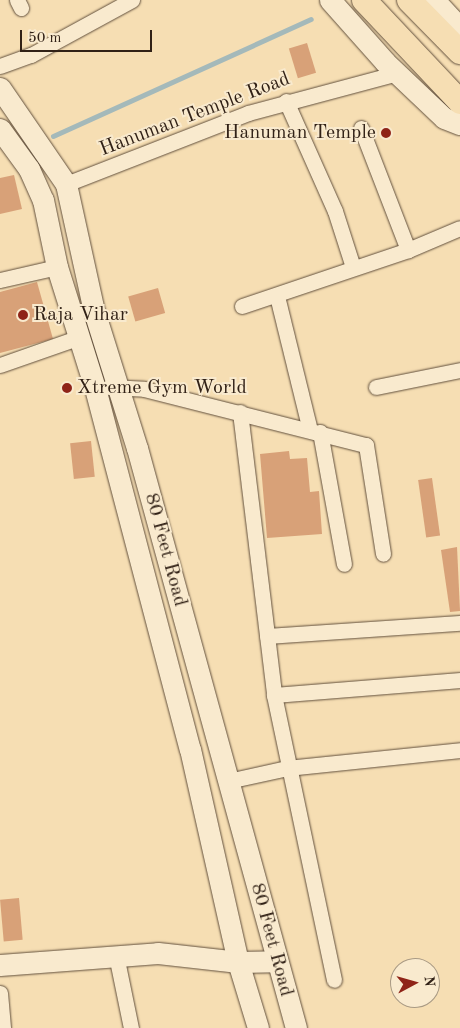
<!DOCTYPE html>
<html>
<head>
<meta charset="utf-8">
<style>
  body { margin:0 }
  #map { position:relative; width:460px; height:1028px; overflow:hidden; background:#f6deb3; font-family:"Old Standard TT",serif }
  div>[style] { position:absolute }
  .stream>* { height:5px; margin:-2.5px; padding:0 2.5px; transform-origin:2.5px; border-radius:2.5px; background:#a4b9ba }
  .building>* { inset:0; background:#d8a178; transform-origin:0 0 }
  .roads { filter:drop-shadow(0 0 1px #62503d) drop-shadow(0 0 1px #62503d) }
  .street>* { height:15px; margin:-7.5px; padding:0 7.5px; transform-origin:7.5px; border-radius:7.5px; background:#f9eace }
  .secondary>* { height:21px; margin:-10.5px; padding:0 10.5px; transform-origin:10.5px; border-radius:10.5px; background:#f9eace }
  .primary>* { height:24px; margin:-12px; padding:0 12px; transform-origin:12px; border-radius:12px; background:#f6deb3 }
  .dots>* { width:14px; height:14px; translate:-50% -50%; box-sizing:border-box; border:2px solid #f9eace; border-radius:50% }
  span { translate:-50% -50%; white-space:nowrap; text-align:center; line-height:1.15; -webkit-text-stroke:4px #f9eace; paint-order:stroke }
  .street-label { font-size:20px; color:#312116 }
  .poi-label { font-size:20px; color:#312116 }
  .right { translate:-100% -50%; text-align:right }
  .left { translate:0 -50%; text-align:left }
  .north { position:absolute; left:390px; top:958px; width:50px; height:50px; box-sizing:border-box; background:#f9eace; border:1px solid #a99a84; border-radius:50%; rotate:84deg; font-size:14px; font-weight:700; line-height:20px; text-align:center; color:#312116 }
  .north::after { content:''; display:block; margin:auto; width:18px; height:22px; background:#8f2418; clip-path:polygon(50% 0,100% 100%,50% 72%,0 100%) }
  .scale { position:absolute; left:20px; top:30px; width:132px; height:22px; box-sizing:border-box; border:2px solid #312116; border-top:0; padding-left:6px; font-size:15px; line-height:18px; white-space:nowrap; color:#312116; -webkit-text-stroke:4px #f9eace; paint-order:stroke }
</style>
</head>
<body>
<div id="map">
  <div class="stream">
    <div style="left:53px;top:136px;width:283px;rotate:-24.4deg"></div>
  </div>
  <div class="building">
    <div style="left:307px;top:43px;width:31px;height:19px;rotate:73deg"></div>
    <div style="clip-path:polygon(14px 175px,22px 209px,0 214px,0 178px)"></div>
    <div style="clip-path:polygon(37px 282px,53px 339px,0 353px,0 292px)"></div>
    <div style="left:158px;top:288px;width:26px;height:31px;rotate:74deg"></div>
    <div style="left:91px;top:441px;width:36px;height:21px;rotate:84deg"></div>
    <div style="clip-path:polygon(289px 451px,290px 459px,307px 458px,310px 492px,319px 491px,322px 534px,267px 538px,260px 454px)"></div>
    <div style="left:432px;top:478px;width:58px;height:14px;rotate:82deg"></div>
    <div style="clip-path:polygon(457px 547px,460px 611px,450px 612px,441px 550px)"></div>
    <div style="left:19px;top:898px;width:42px;height:19px;rotate:85deg"></div>
  </div>
  <div class="roads">
    <div class="street">
      <div style="left:17px;top:0;width:9px;rotate:63deg"></div>
      <div style="left:0;top:66px;width:33px;rotate:-20deg"></div>
      <div style="left:31px;top:55px;width:115px;rotate:-28.6deg"></div>
      <div style="left:286px;top:101px;width:120px;rotate:66deg"></div>
      <div style="left:335px;top:211px;width:59px;rotate:72.2deg"></div>
      <div style="left:361px;top:128px;width:131px;rotate:68.9deg"></div>
      <div style="left:66px;top:184px;width:195px;rotate:-21.3deg"></div>
      <div style="left:248px;top:113px;width:154px;rotate:-15deg"></div>
      <div style="left:0;top:280px;width:58px;rotate:-12.8deg"></div>
      <div style="left:277px;top:296px;width:138px;rotate:76.2deg"></div>
      <div style="left:242px;top:306px;width:175px;rotate:-18.6deg"></div>
      <div style="left:408px;top:250px;width:56px;rotate:-22.9deg"></div>
      <div style="left:0;top:365px;width:82px;rotate:-19.3deg"></div>
      <div style="left:109px;top:387px;width:35px;rotate:3deg"></div>
      <div style="left:144px;top:389px;width:229px;rotate:14.2deg"></div>
      <div style="left:366px;top:445px;width:110px;rotate:81.1deg"></div>
      <div style="left:376px;top:387px;width:86px;rotate:-11.4deg"></div>
      <div style="left:240px;top:412px;width:285px;rotate:83.1deg"></div>
      <div style="left:274px;top:695px;width:291px;rotate:78.1deg"></div>
      <div style="left:320px;top:432px;width:134px;rotate:79.7deg"></div>
      <div style="left:267px;top:636px;width:193px;rotate:-3.9deg"></div>
      <div style="left:274px;top:695px;width:187px;rotate:-4.6deg"></div>
      <div style="left:228px;top:781px;width:60px;rotate:-12.4deg"></div>
      <div style="left:287px;top:768px;width:174px;rotate:-5.9deg"></div>
      <div style="left:116px;top:955px;width:75px;rotate:78.4deg"></div>
      <div style="left:0;top:993px;width:35px;rotate:85deg"></div>
    </div>
    <div class="secondary">
      <div style="left:330px;top:0;width:83px;rotate:48.4deg"></div>
      <div style="left:385px;top:62px;width:81px;rotate:43.5deg"></div>
      <div style="left:444px;top:118px;width:17px;rotate:21deg"></div>
      <div style="left:434px;top:0;width:38px;rotate:47deg"></div>
      <div style="left:0;top:88px;width:116px;rotate:55.5deg"></div>
      <div style="left:66px;top:184px;width:130px;rotate:77.6deg"></div>
      <div style="left:94px;top:311px;width:144px;rotate:72.6deg"></div>
      <div style="left:137px;top:448px;width:601px;rotate:74.67deg"></div>
      <div style="left:0;top:129px;width:49px;rotate:54.1deg"></div>
      <div style="left:29px;top:169px;width:34px;rotate:66deg"></div>
      <div style="left:43px;top:200px;width:68px;rotate:78.2deg"></div>
      <div style="left:57px;top:267px;width:127px;rotate:72.6deg"></div>
      <div style="left:95px;top:388px;width:373px;rotate:75.3deg"></div>
      <div style="left:190px;top:749px;width:218px;rotate:77.3deg"></div>
      <div style="left:238px;top:962px;width:69px;rotate:73.1deg"></div>
      <div style="left:0;top:965px;width:158px;rotate:-4.3deg"></div>
      <div style="left:158px;top:953px;width:81px;rotate:6.4deg"></div>
      <div style="left:238px;top:962px;width:39px;rotate:-1deg"></div>
    </div>
    <div class="primary">
      <div style="left:364px;top:0;width:140px;rotate:46.7deg"></div>
      <div style="left:409px;top:0;width:73px;rotate:45.6deg"></div>
    </div>
  </div>
  <div class="dots">
    <div style="left:386px;top:133px;background:#8f2418"></div>
    <div style="left:23px;top:315px;background:#8f2418"></div>
    <div style="left:67px;top:388px;background:#8f2418"></div>
  </div>
  <div class="street-label">
    <span style="left:195px;top:115px;rotate:-21deg">Hanuman Temple Road</span>
    <span style="left:165px;top:550px;rotate:75deg">80 Feet Road</span>
    <span style="left:271px;top:940px;rotate:75deg">80 Feet Road</span>
  </div>
  <div class="poi-label">
    <span class="right" style="left:376px;top:133px">Hanuman Temple</span>
    <span class="left" style="left:33px;top:315px">Raja Vihar</span>
    <span class="left" style="left:77px;top:388px">Xtreme Gym World</span>
  </div>
  <div class="north">N</div>
  <div class="scale">50 m</div>
</div>
</body>
</html>
